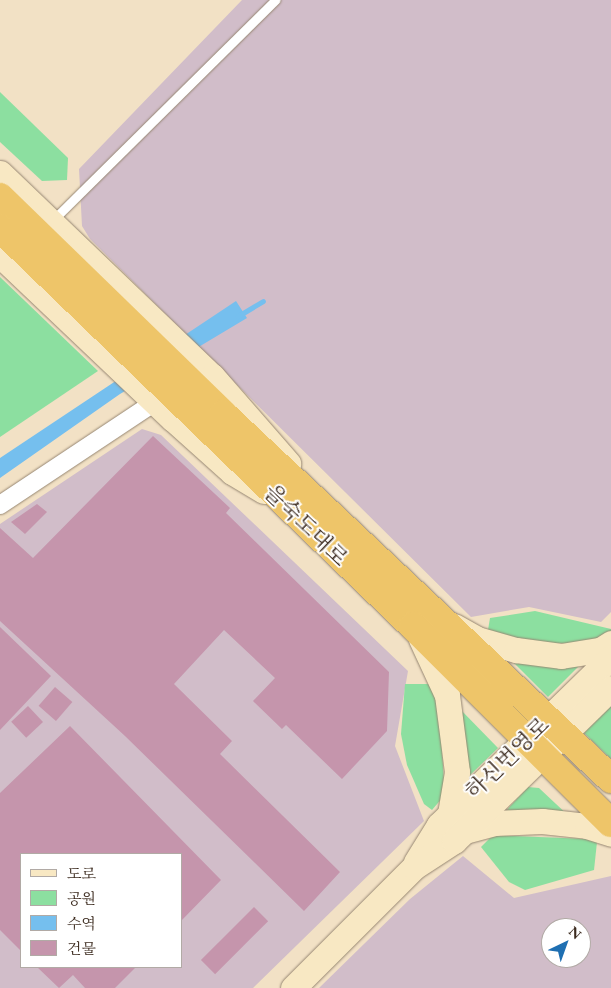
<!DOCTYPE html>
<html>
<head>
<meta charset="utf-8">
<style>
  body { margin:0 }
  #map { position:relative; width:611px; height:988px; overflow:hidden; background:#f2e1c5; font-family:"EB Garamond","Noto Serif KR",serif }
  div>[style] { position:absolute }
  .industrial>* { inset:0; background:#d1bdc9 }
  .green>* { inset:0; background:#8cdfa0 }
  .water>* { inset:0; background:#75bfee }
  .stream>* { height:5px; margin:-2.5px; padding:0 2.5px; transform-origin:2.5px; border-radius:2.5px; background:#75bfee }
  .building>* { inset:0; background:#c595ac; transform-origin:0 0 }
  .roads { filter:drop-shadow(0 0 1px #968672) drop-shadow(0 0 1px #968672) }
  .lane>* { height:9px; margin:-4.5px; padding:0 4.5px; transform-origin:4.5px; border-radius:4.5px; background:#fff }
  .street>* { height:18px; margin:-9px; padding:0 9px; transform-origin:9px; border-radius:9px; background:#fff }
  .secondary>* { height:25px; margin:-12.5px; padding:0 12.5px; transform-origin:12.5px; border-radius:12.5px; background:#f8e8c3 }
  .highway>* { height:28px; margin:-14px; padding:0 14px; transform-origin:14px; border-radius:14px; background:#eec569 }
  span { translate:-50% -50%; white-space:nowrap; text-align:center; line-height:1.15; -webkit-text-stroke:4px #fff; paint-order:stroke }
  .street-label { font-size:22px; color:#3b2a1e }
  .legend { position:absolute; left:20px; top:853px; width:162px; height:115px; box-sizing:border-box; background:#fff; border:1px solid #b1aaa5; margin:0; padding:6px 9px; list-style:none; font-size:15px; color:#3b2a1e }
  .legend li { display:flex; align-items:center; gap:10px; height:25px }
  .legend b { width:25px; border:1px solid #b1aaa5 }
  .north { position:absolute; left:541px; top:918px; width:50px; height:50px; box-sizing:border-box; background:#fff; border:1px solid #b1aaa5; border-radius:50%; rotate:42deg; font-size:14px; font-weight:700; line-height:20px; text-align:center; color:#3b2a1e }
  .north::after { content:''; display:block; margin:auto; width:18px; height:22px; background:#1f6fb2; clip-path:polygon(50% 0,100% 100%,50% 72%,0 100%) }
</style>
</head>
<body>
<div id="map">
  <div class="industrial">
    <div style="clip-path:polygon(242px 0,611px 0,611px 612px,601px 622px,529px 607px,471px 617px,90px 239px,82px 226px,79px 169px)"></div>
    <div style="clip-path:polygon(evenodd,142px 429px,161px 435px,408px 671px,395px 746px,424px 821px,253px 988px,0 988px,0 524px,142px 429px,21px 854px,181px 854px,181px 967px,21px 967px,21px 854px)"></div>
    <div style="clip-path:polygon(evenodd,463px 856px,514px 898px,611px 876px,611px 988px,319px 988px,410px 899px,463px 856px,551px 928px,581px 928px,581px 958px,551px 958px,551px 928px)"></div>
  </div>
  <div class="green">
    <div style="clip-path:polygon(0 92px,68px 158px,67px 180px,42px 181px,0 142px)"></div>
    <div style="clip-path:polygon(0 277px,98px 371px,0 437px)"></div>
    <div style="clip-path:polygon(535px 611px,611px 629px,611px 634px,593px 645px,517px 641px,488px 630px,490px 618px)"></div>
    <div style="clip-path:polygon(512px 661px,581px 664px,548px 697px)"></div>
    <div style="clip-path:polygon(405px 684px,432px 684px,440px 715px,444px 782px,443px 797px,432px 810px,424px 804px,407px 765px,401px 734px)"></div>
    <div style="clip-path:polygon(611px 706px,611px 759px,584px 733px)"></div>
    <div style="clip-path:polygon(459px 708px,498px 748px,465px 780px)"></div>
    <div style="clip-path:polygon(528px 787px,539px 788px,572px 819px,503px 814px)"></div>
    <div style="clip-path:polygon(493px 835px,588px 839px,597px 842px,594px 870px,525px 890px,509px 882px,481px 847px)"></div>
  </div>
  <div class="water">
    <div style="clip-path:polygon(236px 301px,247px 318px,120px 394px,0 478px,0 458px)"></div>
  </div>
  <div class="stream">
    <div style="left:238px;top:316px;width:29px;rotate:-31deg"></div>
  </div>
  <div class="building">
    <div style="clip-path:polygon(153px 436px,230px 508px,226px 513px,389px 672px,387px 731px,342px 779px,286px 725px,282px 729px,253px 701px,275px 678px,224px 630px,174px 684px,232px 741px,220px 754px,340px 872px,304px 911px,125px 736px,0 621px,0 528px,33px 558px)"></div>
    <div style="clip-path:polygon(37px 504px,47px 512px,25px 534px,11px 522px)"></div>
    <div style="clip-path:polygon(0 627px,51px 676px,0 730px)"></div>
    <div style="left:55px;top:687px;width:23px;height:25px;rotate:41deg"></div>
    <div style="left:28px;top:706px;width:22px;height:23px;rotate:47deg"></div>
    <div style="clip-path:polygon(70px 726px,221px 880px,181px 921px,181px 854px,21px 854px,21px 951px,0 930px,0 793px)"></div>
    <div style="left:254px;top:907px;width:20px;height:75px;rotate:45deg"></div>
    <div style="clip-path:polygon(37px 967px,136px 967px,115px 988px,85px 988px,73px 975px,59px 988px)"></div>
  </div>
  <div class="roads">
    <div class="lane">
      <div style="left:53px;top:220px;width:313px;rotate:-44.7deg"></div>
    </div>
    <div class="street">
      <div style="left:0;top:505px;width:186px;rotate:-33.6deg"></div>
    </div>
    <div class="secondary">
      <div style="left:0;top:173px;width:294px;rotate:43.8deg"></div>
      <div style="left:212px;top:376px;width:116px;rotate:48.9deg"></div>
      <div style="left:0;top:255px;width:238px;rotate:43.5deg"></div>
      <div style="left:173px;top:419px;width:79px;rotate:41.9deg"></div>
      <div style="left:232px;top:472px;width:37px;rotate:31deg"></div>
      <div style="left:454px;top:626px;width:26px;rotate:29deg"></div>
      <div style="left:477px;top:639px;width:41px;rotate:15.8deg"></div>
      <div style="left:516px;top:650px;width:45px;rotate:7.6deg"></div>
      <div style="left:561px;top:656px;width:39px;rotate:-9deg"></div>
      <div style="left:600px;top:650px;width:13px;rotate:-32deg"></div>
      <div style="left:421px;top:639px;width:62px;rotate:65.1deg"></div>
      <div style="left:447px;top:695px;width:78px;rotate:82.6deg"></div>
      <div style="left:457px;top:772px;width:43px;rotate:99.5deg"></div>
      <div style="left:465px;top:831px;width:30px;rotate:-15deg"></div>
      <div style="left:494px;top:823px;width:48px;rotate:-2.4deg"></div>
      <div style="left:542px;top:821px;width:45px;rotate:6.3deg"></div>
      <div style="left:587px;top:826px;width:25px;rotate:18deg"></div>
      <div style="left:416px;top:862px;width:44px;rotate:-58.1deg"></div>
      <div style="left:439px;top:825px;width:240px;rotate:-44.3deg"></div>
      <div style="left:293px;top:988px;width:171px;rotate:-45deg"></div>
      <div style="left:414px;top:867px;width:48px;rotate:-33deg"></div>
      <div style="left:454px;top:841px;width:219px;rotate:-44.3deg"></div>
    </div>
    <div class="highway">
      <div style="left:0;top:197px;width:311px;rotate:44.2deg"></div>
      <div style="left:223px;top:414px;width:533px;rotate:43.25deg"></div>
      <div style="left:0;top:228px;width:574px;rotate:43.94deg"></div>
      <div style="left:413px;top:626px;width:279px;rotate:44.9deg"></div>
    </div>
  </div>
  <div class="street-label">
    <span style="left:306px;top:525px;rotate:44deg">을숙도대로</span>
    <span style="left:507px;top:758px;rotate:-44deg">하신번영로</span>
  </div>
  <ul class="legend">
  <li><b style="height:6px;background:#f8e8c3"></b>도로</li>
  <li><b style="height:14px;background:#8cdfa0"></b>공원</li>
  <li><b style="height:14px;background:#75bfee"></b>수역</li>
  <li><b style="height:14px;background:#c595ac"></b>건물</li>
  </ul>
  <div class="north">N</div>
</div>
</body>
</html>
